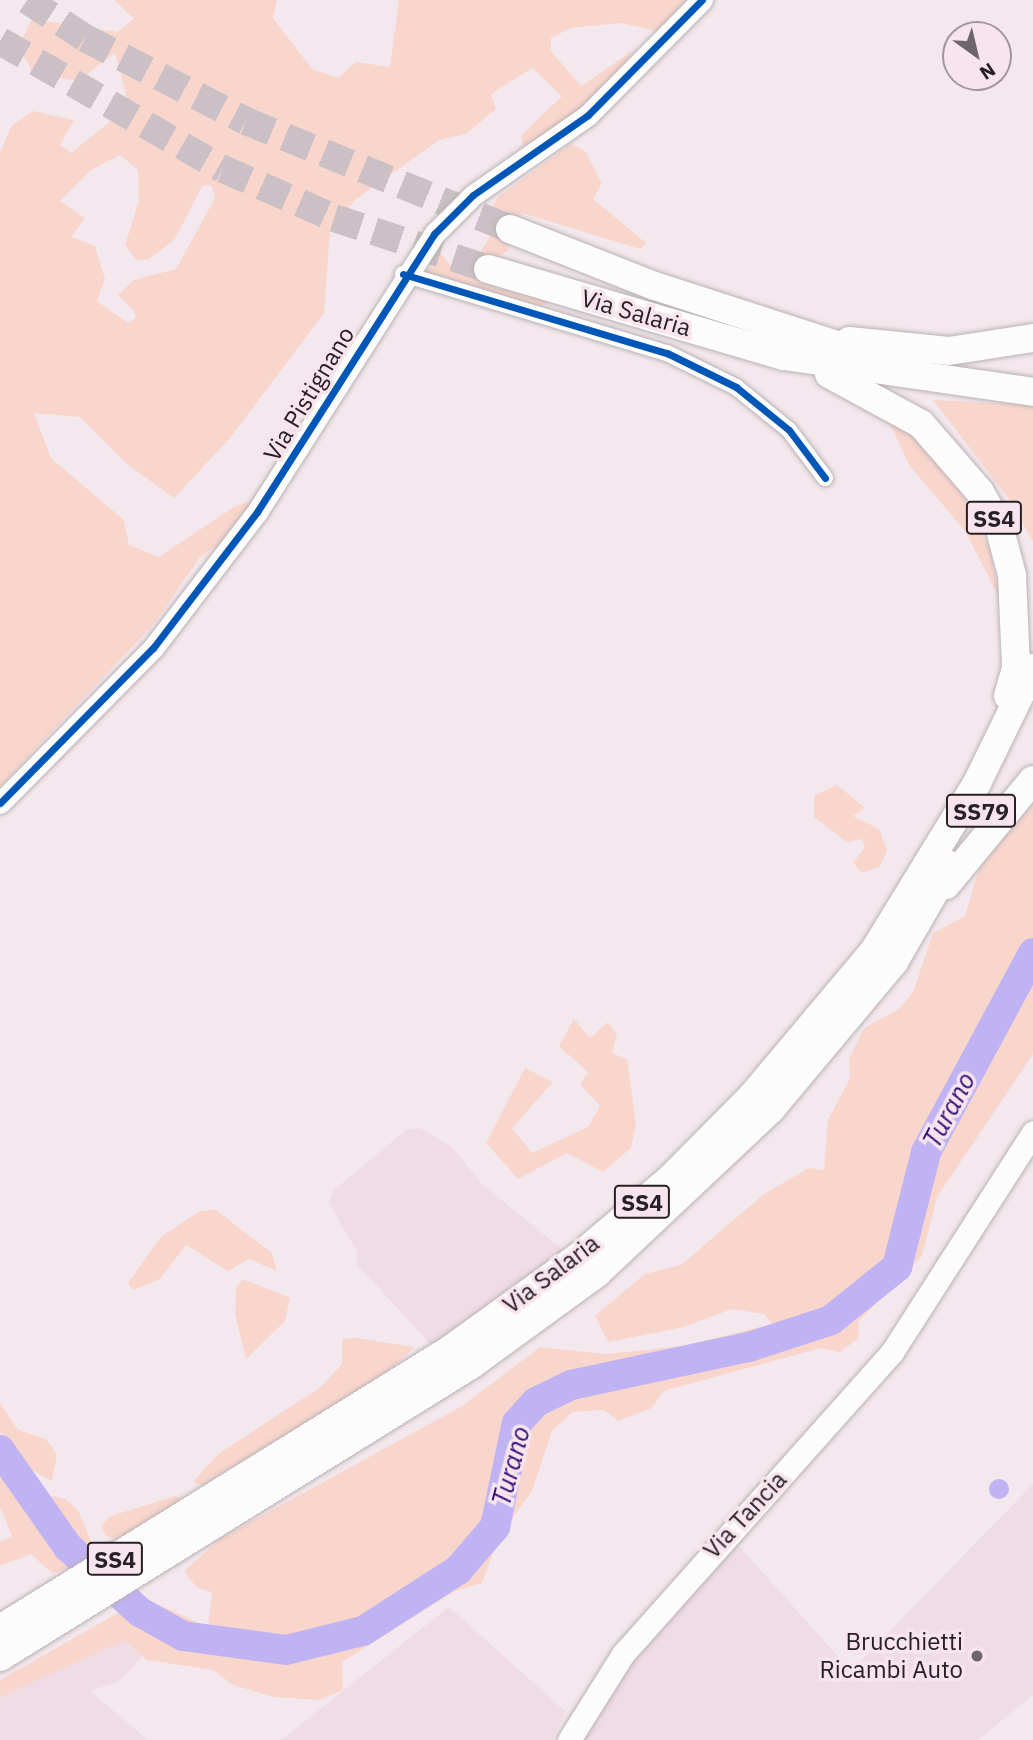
<!DOCTYPE html>
<html>
<head>
<meta charset="utf-8">
<style>
  body { margin:0 }
  #map { position:relative; width:1033px; height:1740px; overflow:hidden; background:#f3e8ed; font-family:"IBM Plex Sans",sans-serif }
  div>[style] { position:absolute }
  .built>* { inset:0; background:#efdce5 }
  .green>* { inset:0; background:#f9d6cc }
  .water>* { inset:0; background:#bfb3f3 }
  .round { border-radius:50% }
  .river>* { height:30px; margin:-15px; padding:0 15px; transform-origin:15px; border-radius:15px; background:#bfb3f3 }
  .trunk-tunnel>* { height:28px; margin-top:-14px; transform-origin:0; background:repeating-linear-gradient(90deg,#cac0c5 0 28px,transparent 0 42px) }
  .roads { filter:drop-shadow(0 0 2px #bab2b5) drop-shadow(0 0 2px #bab2b5) }
  .minor>* { height:16px; margin:-8px; padding:0 8px; transform-origin:8px; border-radius:8px; background:#fdfcfc }
  .tertiary>* { height:21px; margin:-10.5px; padding:0 10.5px; transform-origin:10.5px; border-radius:10.5px; background:#fdfcfc }
  .secondary>* { height:23px; margin:-11.5px; padding:0 11.5px; transform-origin:11.5px; border-radius:11.5px; background:#fdfcfc }
  .trunk>* { height:28px; margin:-14px; padding:0 14px; transform-origin:14px; border-radius:14px; background:#fdfcfc }
  .cycleway>* { height:7px; margin:-3.5px; padding:0 3.5px; transform-origin:3.5px; border-radius:3.5px; background:#0057b8 }
  .dots>* { width:19px; height:19px; translate:-50% -50%; box-sizing:border-box; border:4px solid #f7e4ed; border-radius:50% }
  span { translate:-50% -50%; white-space:nowrap; text-align:center; line-height:1.15; -webkit-text-stroke:7px #f7e4ed; paint-order:stroke }
  .shield-label span { padding:2px 5px; background:#f7e4ed; border:2px solid; border-radius:5px; -webkit-text-stroke-width:0 }
  .shield-label { font-size:23px; color:#272024; font-weight:700 }
  .street-label { font-size:24px; color:#272024 }
  .poi-label { font-size:24px; color:#272024 }
  .right { translate:-100% -50%; text-align:right }
  .water-label { font-size:26px; color:#35127a; font-style:italic }
  .north { position:absolute; left:942px; top:21px; width:70px; height:70px; box-sizing:border-box; background:#f7e4ed; border:2px solid #a4969d; border-radius:50%; rotate:146deg; font-size:19px; font-weight:700; line-height:28px; text-align:center; color:#272024 }
  .north::after { content:''; display:block; margin:auto; width:24px; height:32px; background:#6e666a; clip-path:polygon(50% 0,100% 100%,50% 72%,0 100%) }
</style>
</head>
<body>
<div id="map">
  <div class="built">
    <div style="clip-path:polygon(420px 1128px,452px 1147px,482px 1184px,564px 1251px,433px 1347px,357px 1264px,357px 1251px,329px 1203px,333px 1191px,406px 1130px)"></div>
    <div style="clip-path:polygon(1033px 1484px,1033px 1695px,978px 1740px,580px 1740px,629px 1665px,737px 1544px,851px 1671px)"></div>
    <div style="clip-path:polygon(449px 1607px,566px 1712px,552px 1740px,281px 1740px)"></div>
    <div style="clip-path:polygon(110px 1631px,145px 1653px,120px 1681px,90px 1691px,148px 1740px,0 1740px,0 1694px)"></div>
  </div>
  <div class="green">
    <div style="clip-path:polygon(evenodd,114px 0,277px 0,273px 18px,312px 69px,339px 78px,356px 62px,390px 67px,399px 0,687px 0,658px 31px,620px 23px,571px 28px,551px 38px,551px 51px,581px 86px,631px 52px,626px 71px,570px 119px,523px 147px,521px 136px,562px 96px,532px 68px,491px 94px,496px 109px,466px 134px,439px 140px,355px 200px,330px 231px,324px 313px,230px 438px,174px 498px,127px 464px,80px 417px,34px 413px,51px 458px,124px 520px,129px 545px,159px 557px,234px 507px,254px 500px,220px 544px,200px 557px,154px 624px,0 786px,0 152px,12px 125px,33px 111px,74px 120px,60px 145px,71px 153px,129px 106px,115px 53px,78px 81px,34px 74px,18px 47px,32px 19px,117px 32px,134px 19px,114px 0,120px 155px,138px 170px,139px 201px,125px 245px,136px 260px,149px 259px,175px 239px,202px 186px,211px 185px,215px 198px,176px 269px,134px 280px,118px 295px,134px 311px,136px 318px,128px 323px,97px 301px,105px 279px,95px 246px,71px 237px,85px 218px,60px 201px,91px 170px,120px 155px)"></div>
    <div style="clip-path:polygon(571px 144px,585px 151px,602px 183px,593px 199px,646px 243px,640px 249px,522px 213px,512px 219px,508px 251px,484px 263px,485px 278px,497px 288px,553px 299px,535px 311px,426px 273px,440px 253px,455px 271px,468px 275px,495px 227px,498px 215px,492px 207px,498px 197px)"></div>
    <div style="clip-path:polygon(933px 400px,1033px 405px,1033px 542px,1009px 499px)"></div>
    <div style="clip-path:polygon(888px 419px,917px 433px,955px 480px,990px 550px,1000px 599px,965px 531px,909px 465px)"></div>
    <div style="clip-path:polygon(837px 785px,865px 808px,853px 816px,879px 829px,887px 850px,880px 867px,861px 873px,853px 862px,865px 848px,862px 839px,847px 842px,814px 817px,814px 796px)"></div>
    <div style="clip-path:polygon(1033px 805px,1033px 1054px,937px 1197px,922px 1256px,859px 1321px,858px 1339px,839px 1352px,821px 1348px,663px 1391px,652px 1408px,618px 1421px,604px 1410px,572px 1412px,552px 1431px,532px 1491px,499px 1536px,482px 1583px,455px 1591px,342px 1662px,343px 1690px,319px 1700px,274px 1697px,233px 1685px,213px 1670px,147px 1660px,125px 1640px,0 1697px,0 1680px,144px 1598px,208px 1627px,212px 1592px,197px 1588px,184px 1571px,221px 1538px,462px 1406px,540px 1347px,606px 1354px,683px 1346px,772px 1324px,764px 1314px,732px 1309px,680px 1328px,608px 1342px,595px 1316px,645px 1274px,681px 1265px,764px 1194px,809px 1168px,824px 1170px,828px 1120px,850px 1078px,849px 1059px,864px 1028px,899px 1009px,913px 992px,933px 933px,965px 916px,981px 862px)"></div>
    <div style="clip-path:polygon(574px 1019px,590px 1038px,608px 1022px,617px 1035px,612px 1053px,627px 1059px,636px 1123px,631px 1148px,603px 1172px,567px 1153px,518px 1179px,486px 1143px,525px 1068px,553px 1082px,512px 1128px,532px 1153px,588px 1127px,600px 1106px,580px 1084px,588px 1072px,559px 1046px)"></div>
    <div style="clip-path:polygon(216px 1210px,272px 1253px,277px 1271px,249px 1259px,228px 1271px,186px 1245px,160px 1279px,133px 1290px,128px 1283px,161px 1237px,200px 1211px)"></div>
    <div style="clip-path:polygon(243px 1279px,290px 1298px,285px 1321px,246px 1359px,235px 1314px,236px 1288px)"></div>
    <div style="clip-path:polygon(357px 1338px,414px 1347px,389px 1372px,325px 1412px,202px 1485px,193px 1482px,218px 1454px,321px 1387px,342px 1364px,342px 1339px)"></div>
    <div style="clip-path:polygon(0 1403px,18px 1430px,46px 1439px,57px 1455px,52px 1481px,24px 1466px,0 1431px)"></div>
    <div style="clip-path:polygon(0 1451px,15px 1487px,65px 1499px,78px 1510px,92px 1544px,78px 1567px,52px 1573px,31px 1554px,0 1566px,0 1542px,12px 1536px,0 1507px)"></div>
    <div style="clip-path:polygon(175px 1496px,182px 1499px,144px 1529px,117px 1539px,106px 1536px,101px 1525px,111px 1516px)"></div>
  </div>
  <div class="water">
    <div class="round" style="left:989px;top:1479px;width:20px;height:20px"></div>
  </div>
  <div class="river">
    <div style="left:0;top:1450px;width:118px;rotate:55deg"></div>
    <div style="left:68px;top:1547px;width:97px;rotate:42.1deg"></div>
    <div style="left:140px;top:1612px;width:49px;rotate:29.2deg"></div>
    <div style="left:183px;top:1636px;width:104px;rotate:7.7deg"></div>
    <div style="left:286px;top:1650px;width:79px;rotate:-13.9deg"></div>
    <div style="left:363px;top:1631px;width:113px;rotate:-32.7deg"></div>
    <div style="left:458px;top:1570px;width:57px;rotate:-49.3deg"></div>
    <div style="left:495px;top:1527px;width:106px;rotate:-78.1deg"></div>
    <div style="left:517px;top:1423px;width:28px;rotate:-48deg"></div>
    <div style="left:536px;top:1402px;width:39px;rotate:-26deg"></div>
    <div style="left:571px;top:1385px;width:182px;rotate:-12.1deg"></div>
    <div style="left:749px;top:1347px;width:86px;rotate:-18.2deg"></div>
    <div style="left:831px;top:1320px;width:85px;rotate:-38.8deg"></div>
    <div style="left:897px;top:1267px;width:119px;rotate:-75.8deg"></div>
    <div style="left:926px;top:1152px;width:226px;rotate:-61.7deg"></div>
  </div>
  <div class="trunk-tunnel">
    <div style="left:27px;top:0;width:69px;rotate:33.2deg"></div>
    <div style="left:85px;top:38px;width:181px;rotate:27.3deg"></div>
    <div style="left:246px;top:121px;width:285px;rotate:22.2deg"></div>
    <div style="left:0;top:41px;width:257px;rotate:29.9deg"></div>
    <div style="left:223px;top:169px;width:121px;rotate:23.8deg"></div>
    <div style="left:334px;top:218px;width:162px;rotate:18.3deg"></div>
  </div>
  <div class="roads">
    <div class="minor">
      <div style="left:403px;top:274px;width:276px;rotate:16.7deg"></div>
      <div style="left:667px;top:353px;width:77px;rotate:26.2deg"></div>
      <div style="left:736px;top:387px;width:68px;rotate:39.1deg"></div>
      <div style="left:789px;top:430px;width:60px;rotate:53.1deg"></div>
    </div>
    <div class="tertiary">
      <div style="left:0;top:803px;width:218px;rotate:-45.4deg"></div>
      <div style="left:153px;top:648px;width:171px;rotate:-52.6deg"></div>
      <div style="left:257px;top:512px;width:330px;rotate:-57.5deg"></div>
      <div style="left:434px;top:234px;width:55px;rotate:-45deg"></div>
      <div style="left:473px;top:195px;width:140px;rotate:-34.8deg"></div>
      <div style="left:588px;top:115px;width:162px;rotate:-45.3deg"></div>
    </div>
    <div class="secondary">
      <div style="left:569px;top:1740px;width:102px;rotate:-57.9deg"></div>
      <div style="left:623px;top:1654px;width:404px;rotate:-48.3deg"></div>
      <div style="left:892px;top:1352px;width:261px;rotate:-57.3deg"></div>
    </div>
    <div class="trunk">
      <div style="left:510px;top:229px;width:156px;rotate:21.5deg"></div>
      <div style="left:655px;top:286px;width:223px;rotate:18deg"></div>
      <div style="left:488px;top:269px;width:309px;rotate:16.4deg"></div>
      <div style="left:784px;top:356px;width:252px;rotate:8.2deg"></div>
      <div style="left:849px;top:341px;width:100px;rotate:5.7deg"></div>
      <div style="left:949px;top:351px;width:85px;rotate:-8.8deg"></div>
      <div style="left:829px;top:374px;width:105px;rotate:28.5deg"></div>
      <div style="left:921px;top:424px;width:90px;rotate:49.1deg"></div>
      <div style="left:980px;top:492px;width:39px;rotate:61deg"></div>
      <div style="left:999px;top:526px;width:51px;rotate:75.1deg"></div>
      <div style="left:1012px;top:575px;width:93px;rotate:87.5deg"></div>
      <div style="left:1016px;top:668px;width:29px;rotate:106deg"></div>
      <div style="left:946px;top:885px;width:136px;rotate:-50.4deg"></div>
      <div style="left:0;top:1629px;width:531px;rotate:-31.83deg"></div>
      <div style="left:451px;top:1349px;width:162px;rotate:-35.9deg"></div>
      <div style="left:582px;top:1254px;width:117px;rotate:-40.5deg"></div>
      <div style="left:671px;top:1178px;width:117px;rotate:-45.3deg"></div>
      <div style="left:753px;top:1095px;width:188px;rotate:-50deg"></div>
      <div style="left:874px;top:951px;width:197px;rotate:-58.5deg"></div>
      <div style="left:977px;top:783px;width:128px;rotate:-64deg"></div>
      <div style="left:0;top:1657px;width:554px;rotate:-31.8deg"></div>
      <div style="left:471px;top:1365px;width:156px;rotate:-36.1deg"></div>
      <div style="left:597px;top:1273px;width:239px;rotate:-43.3deg"></div>
      <div style="left:771px;top:1109px;width:192px;rotate:-50.1deg"></div>
      <div style="left:894px;top:962px;width:112px;rotate:-60deg"></div>
    </div>
  </div>
  <div class="cycleway">
    <div style="left:403px;top:274px;width:276px;rotate:16.7deg"></div>
    <div style="left:667px;top:353px;width:77px;rotate:26.2deg"></div>
    <div style="left:736px;top:387px;width:68px;rotate:39.1deg"></div>
    <div style="left:789px;top:430px;width:60px;rotate:53.1deg"></div>
    <div style="left:0;top:803px;width:218px;rotate:-45.4deg"></div>
    <div style="left:153px;top:648px;width:171px;rotate:-52.6deg"></div>
    <div style="left:257px;top:512px;width:330px;rotate:-57.5deg"></div>
    <div style="left:434px;top:234px;width:55px;rotate:-45deg"></div>
    <div style="left:473px;top:195px;width:140px;rotate:-34.8deg"></div>
    <div style="left:588px;top:115px;width:162px;rotate:-45.3deg"></div>
  </div>
  <div class="dots">
    <div style="left:977px;top:1656px;background:#6e666a"></div>
  </div>
  <div class="shield-label">
    <span style="left:994px;top:518px">SS4</span>
    <span style="left:981px;top:811px">SS79</span>
    <span style="left:642px;top:1202px">SS4</span>
    <span style="left:115px;top:1559px">SS4</span>
  </div>
  <div class="street-label">
    <span style="left:636px;top:313px;rotate:16deg">Via Salaria</span>
    <span style="left:309px;top:394px;rotate:-59deg">Via Pistignano</span>
    <span style="left:551px;top:1274px;rotate:-37deg">Via Salaria</span>
    <span style="left:745px;top:1515px;rotate:-47deg">Via Tancia</span>
  </div>
  <div class="poi-label">
    <span class="right" style="left:963px;top:1656px">Brucchietti<br>Ricambi Auto</span>
  </div>
  <div class="water-label">
    <span style="left:949px;top:1110px;rotate:-62deg">Turano</span>
    <span style="left:511px;top:1466px;rotate:-75deg">Turano</span>
  </div>
  <div class="north">N</div>
</div>
</body>
</html>
